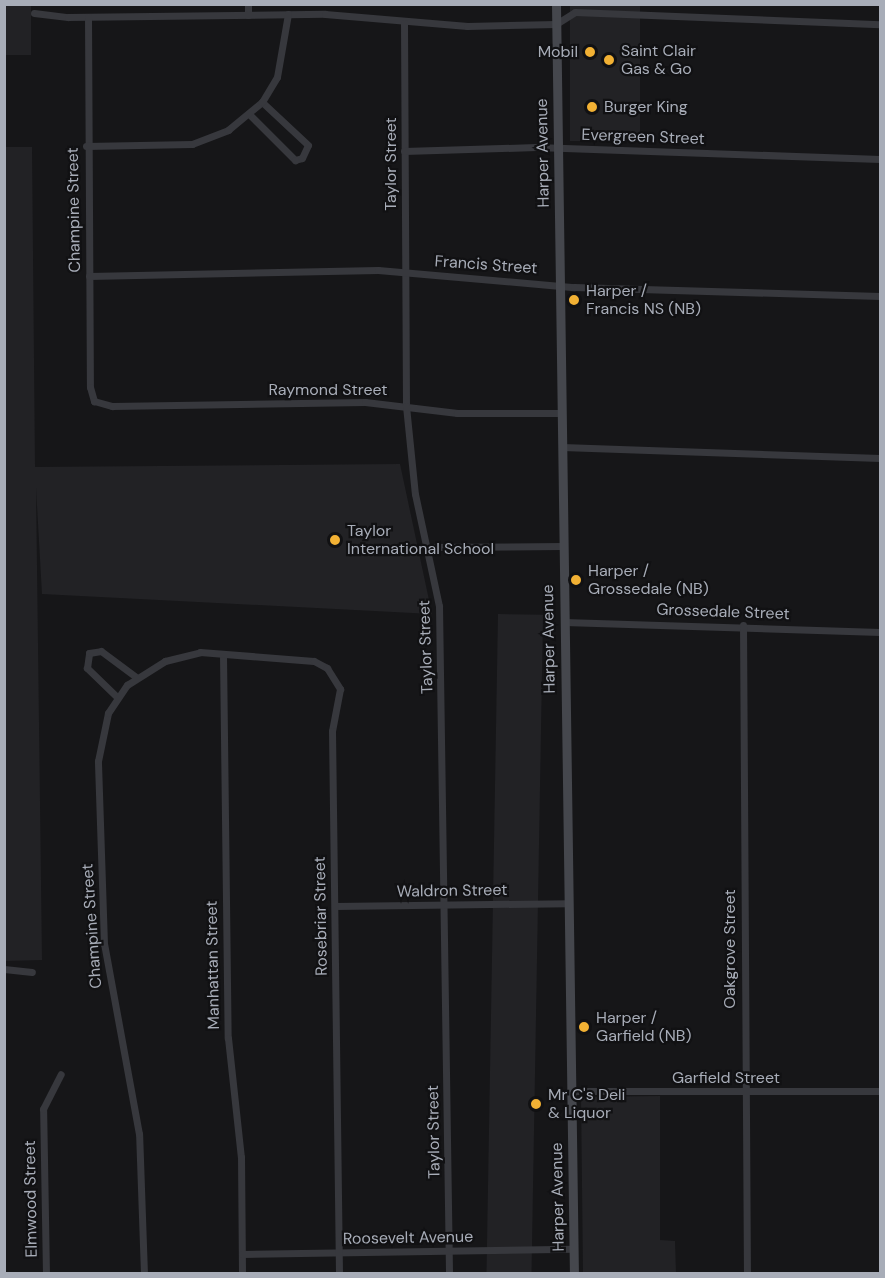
<!DOCTYPE html>
<html>
<head>
<meta charset="utf-8">
<style>
  body { margin:0 }
  #map { position:relative; width:885px; height:1278px; overflow:hidden; background:#161618; font-family:"DM Sans",sans-serif }
  div>[style] { position:absolute }
  .built>* { inset:0; background:#222225; transform-origin:0 0 }
  .minor>* { height:7px; margin:-3.5px; padding:0 3.5px; transform-origin:3.5px; border-radius:3.5px; background:#37383d }
  .secondary>* { height:9px; margin:-4.5px; padding:0 4.5px; transform-origin:4.5px; border-radius:4.5px; background:#45474d }
  .dots>* { width:16px; height:16px; translate:-50% -50%; box-sizing:border-box; border:3px solid #111113; border-radius:50% }
  span { translate:-50% -50%; white-space:nowrap; text-align:center; line-height:1.15; -webkit-text-stroke:4.5px #111113; paint-order:stroke }
  .poi-label { font-size:16px; color:#a8adb8 }
  .left { translate:0 -50%; text-align:left }
  .right { translate:-100% -50%; text-align:right }
  .street-label { font-size:16px; color:#a8adb8 }
  .frame { position:absolute; inset:0; border:6px solid #a8adb8; pointer-events:none }
</style>
</head>
<body>
<div id="map">
  <div class="built">
    <div style="left:5px;top:5px;width:26px;height:50px"></div>
    <div style="left:570px;top:5px;width:70px;height:136px"></div>
    <div style="clip-path:polygon(4px 147px,32px 147px,35px 467px,400px 464px,432px 614px,42px 594px,36px 488px,42px 960px,4px 961px)"></div>
    <div style="left:498px;top:614px;width:45px;height:659px;rotate:1deg"></div>
    <div style="clip-path:polygon(660px 1096px,660px 1240px,675px 1241px,676px 1273px,583px 1273px,581px 1097px)"></div>
  </div>
  <div class="minor">
    <div style="left:248px;top:4px;width:11px;rotate:90deg"></div>
    <div style="left:34px;top:13px;width:34px;rotate:7deg"></div>
    <div style="left:68px;top:17px;width:257px;rotate:-0.7deg"></div>
    <div style="left:325px;top:14px;width:143px;rotate:4.8deg"></div>
    <div style="left:467px;top:26px;width:89px;rotate:-1.3deg"></div>
    <div style="left:556px;top:24px;width:22px;rotate:-32deg"></div>
    <div style="left:575px;top:12px;width:305px;rotate:2.3deg"></div>
    <div style="left:88px;top:17px;width:370px;rotate:89.7deg"></div>
    <div style="left:90px;top:387px;width:15px;rotate:74deg"></div>
    <div style="left:94px;top:401px;width:19px;rotate:16deg"></div>
    <div style="left:112px;top:406px;width:253px;rotate:-0.9deg"></div>
    <div style="left:365px;top:402px;width:93px;rotate:6.8deg"></div>
    <div style="left:457px;top:413px;width:105px"></div>
    <div style="left:404px;top:23px;width:383px;rotate:89.7deg"></div>
    <div style="left:406px;top:406px;width:88px;rotate:84.2deg"></div>
    <div style="left:415px;top:494px;width:115px;rotate:77.9deg"></div>
    <div style="left:439px;top:606px;width:668px;rotate:89.14deg"></div>
    <div style="left:250px;top:115px;width:64px;rotate:45deg"></div>
    <div style="left:295px;top:160px;width:7px;rotate:-16deg"></div>
    <div style="left:302px;top:158px;width:14px;rotate:-65deg"></div>
    <div style="left:308px;top:145px;width:63px;rotate:-136.9deg"></div>
    <div style="left:86px;top:146px;width:106px;rotate:-1.1deg"></div>
    <div style="left:192px;top:144px;width:39px;rotate:-21deg"></div>
    <div style="left:228px;top:130px;width:44px;rotate:-39.5deg"></div>
    <div style="left:262px;top:102px;width:29px;rotate:-59deg"></div>
    <div style="left:277px;top:77px;width:64px;rotate:-80.1deg"></div>
    <div style="left:404px;top:151px;width:132px;rotate:-1.7deg"></div>
    <div style="left:536px;top:147px;width:344px;rotate:2deg"></div>
    <div style="left:89px;top:276px;width:289px;rotate:-1.2deg"></div>
    <div style="left:378px;top:270px;width:197px;rotate:5deg"></div>
    <div style="left:574px;top:287px;width:306px;rotate:1.7deg"></div>
    <div style="left:562px;top:447px;width:318px;rotate:2deg"></div>
    <div style="left:430px;top:547px;width:133px;rotate:-0.4deg"></div>
    <div style="left:564px;top:622px;width:316px;rotate:1.8deg"></div>
    <div style="left:743px;top:625px;width:649px;rotate:89.65deg"></div>
    <div style="left:223px;top:655px;width:383px;rotate:89.3deg"></div>
    <div style="left:228px;top:1038px;width:120px;rotate:83.8deg"></div>
    <div style="left:241px;top:1157px;width:117px;rotate:89.5deg"></div>
    <div style="left:117px;top:697px;width:42px;rotate:-136deg"></div>
    <div style="left:87px;top:668px;width:15px;rotate:-82deg"></div>
    <div style="left:89px;top:653px;width:12px;rotate:-9deg"></div>
    <div style="left:101px;top:651px;width:44px;rotate:36.6deg"></div>
    <div style="left:335px;top:906px;width:234px;rotate:-0.7deg"></div>
    <div style="left:4px;top:969px;width:28px;rotate:6deg"></div>
    <div style="left:572px;top:1091px;width:308px"></div>
    <div style="left:242px;top:1254px;width:332px;rotate:-0.9deg"></div>
    <div style="left:46px;top:1274px;width:165px;rotate:-91deg"></div>
    <div style="left:43px;top:1109px;width:39px;rotate:-63deg"></div>
    <div style="left:144px;top:1274px;width:140px;rotate:-92deg"></div>
    <div style="left:139px;top:1134px;width:193px;rotate:-100.4deg"></div>
    <div style="left:104px;top:944px;width:183px;rotate:-91.9deg"></div>
    <div style="left:98px;top:761px;width:49px;rotate:-78.2deg"></div>
    <div style="left:108px;top:713px;width:34px;rotate:-56deg"></div>
    <div style="left:127px;top:685px;width:45px;rotate:-32.3deg"></div>
    <div style="left:165px;top:661px;width:36px;rotate:-14deg"></div>
    <div style="left:200px;top:652px;width:114px;rotate:4.5deg"></div>
    <div style="left:314px;top:661px;width:15px;rotate:28deg"></div>
    <div style="left:327px;top:668px;width:25px;rotate:58deg"></div>
    <div style="left:340px;top:689px;width:43px;rotate:100.8deg"></div>
    <div style="left:332px;top:731px;width:543px;rotate:89.26deg"></div>
  </div>
  <div class="secondary">
    <div style="left:556px;top:4px;width:1270px;rotate:89.19deg"></div>
  </div>
  <div class="dots">
    <div style="left:590px;top:52px;background:#f2b134"></div>
    <div style="left:609px;top:60px;background:#f2b134"></div>
    <div style="left:592px;top:107px;background:#f2b134"></div>
    <div style="left:574px;top:300px;background:#f2b134"></div>
    <div style="left:335px;top:540px;background:#f2b134"></div>
    <div style="left:576px;top:580px;background:#f2b134"></div>
    <div style="left:584px;top:1027px;background:#f2b134"></div>
    <div style="left:536px;top:1104px;background:#f2b134"></div>
  </div>
  <div class="poi-label">
    <span class="left" style="left:621px;top:60px">Saint Clair<br>Gas &amp; Go</span>
    <span class="right" style="left:578px;top:52px">Mobil</span>
    <span class="left" style="left:604px;top:107px">Burger King</span>
    <span class="left" style="left:586px;top:300px">Harper /<br>Francis NS (NB)</span>
    <span class="left" style="left:347px;top:540px">Taylor<br>International School</span>
    <span class="left" style="left:588px;top:580px">Harper /<br>Grossedale (NB)</span>
    <span class="left" style="left:596px;top:1027px">Harper /<br>Garfield (NB)</span>
    <span class="left" style="left:548px;top:1104px">Mr C's Deli<br>&amp; Liquor</span>
  </div>
  <div class="street-label">
    <span style="left:643px;top:137px;rotate:2deg">Evergreen Street</span>
    <span style="left:543px;top:153px;rotate:-91deg">Harper Avenue</span>
    <span style="left:391px;top:164px;rotate:-90deg">Taylor Street</span>
    <span style="left:74px;top:210px;rotate:-91deg">Champine Street</span>
    <span style="left:486px;top:265px;rotate:4deg">Francis Street</span>
    <span style="left:328px;top:390px">Raymond Street</span>
    <span style="left:723px;top:612px;rotate:2deg">Grossedale Street</span>
    <span style="left:549px;top:639px;rotate:-91deg">Harper Avenue</span>
    <span style="left:426px;top:647px;rotate:-92deg">Taylor Street</span>
    <span style="left:452px;top:891px;rotate:-1deg">Waldron Street</span>
    <span style="left:321px;top:916px;rotate:-91deg">Rosebriar Street</span>
    <span style="left:92px;top:926px;rotate:-94deg">Champine Street</span>
    <span style="left:730px;top:949px;rotate:-90deg">Oakgrove Street</span>
    <span style="left:213px;top:965px;rotate:-91deg">Manhattan Street</span>
    <span style="left:726px;top:1078px">Garfield Street</span>
    <span style="left:434px;top:1132px;rotate:-91deg">Taylor Street</span>
    <span style="left:558px;top:1197px;rotate:-91deg">Harper Avenue</span>
    <span style="left:31px;top:1199px;rotate:-91deg">Elmwood Street</span>
    <span style="left:408px;top:1238px;rotate:-1deg">Roosevelt Avenue</span>
  </div>
  <div class="frame"></div>
</div>
</body>
</html>
